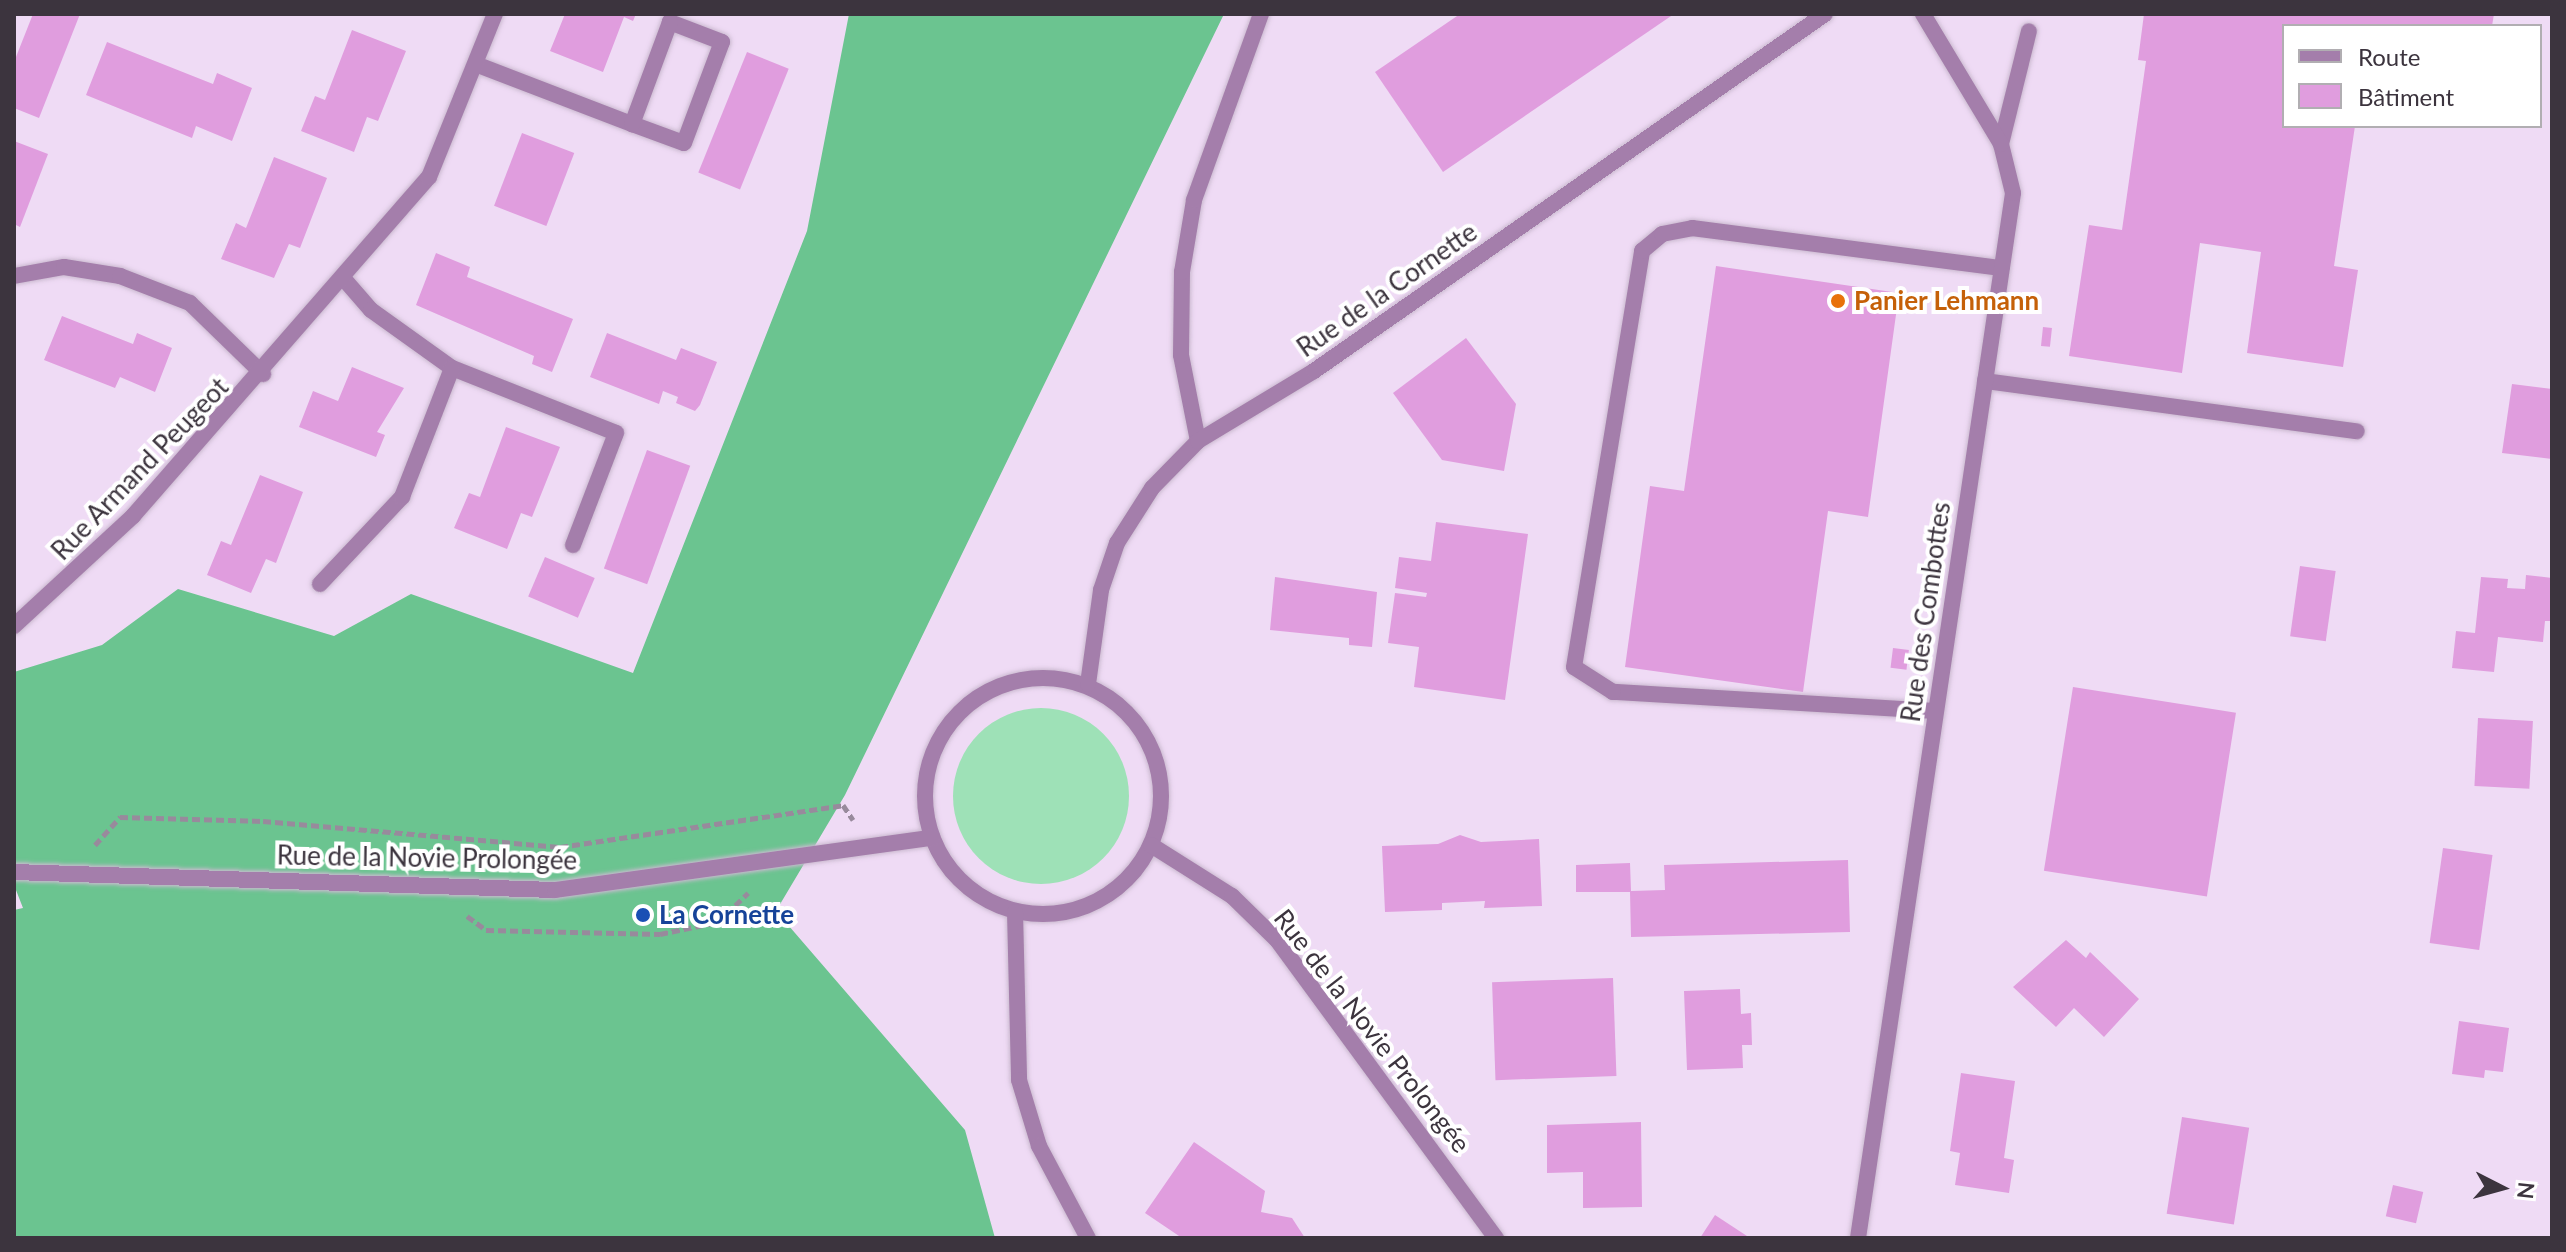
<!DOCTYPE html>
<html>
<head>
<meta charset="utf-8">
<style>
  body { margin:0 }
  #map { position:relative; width:2566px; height:1252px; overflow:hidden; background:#efdbf5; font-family:Lato,sans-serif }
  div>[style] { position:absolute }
  .green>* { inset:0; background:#9ee1b7 }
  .round { border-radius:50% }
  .forest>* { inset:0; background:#6bc490 }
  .building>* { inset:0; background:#e09dde; transform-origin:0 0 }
  .path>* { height:5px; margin-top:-2.5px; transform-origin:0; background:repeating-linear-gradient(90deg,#988a9c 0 8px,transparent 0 12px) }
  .roads { filter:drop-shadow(0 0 2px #cbbad0) drop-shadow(0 0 2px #cbbad0) }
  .service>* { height:16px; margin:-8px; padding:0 8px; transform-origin:8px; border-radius:8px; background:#a47eab }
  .minor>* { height:16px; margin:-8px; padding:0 8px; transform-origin:8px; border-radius:8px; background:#a47eab }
  .minor>.ring { margin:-8px; padding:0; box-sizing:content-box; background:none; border:16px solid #a47eab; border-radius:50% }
  .dots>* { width:22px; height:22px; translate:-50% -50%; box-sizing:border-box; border:4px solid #fff; border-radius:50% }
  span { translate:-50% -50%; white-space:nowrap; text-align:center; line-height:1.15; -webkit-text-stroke:8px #fff; paint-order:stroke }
  .street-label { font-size:26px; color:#3c343e }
  .food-label { font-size:26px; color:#c56008; font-weight:700 }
  .left { translate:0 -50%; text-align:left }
  .transit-label { font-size:26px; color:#164399; font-weight:700 }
  .frame { position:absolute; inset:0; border:16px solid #3c343e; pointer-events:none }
  .legend { position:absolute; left:2282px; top:24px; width:260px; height:104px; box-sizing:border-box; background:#fff; border:2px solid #b1aeb2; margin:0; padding:10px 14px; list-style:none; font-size:24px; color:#3c343e }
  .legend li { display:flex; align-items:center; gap:16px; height:40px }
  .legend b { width:40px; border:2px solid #b1aeb2 }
  .north { position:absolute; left:2462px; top:1148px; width:80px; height:80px; -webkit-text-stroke:6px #fff; paint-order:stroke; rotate:96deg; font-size:22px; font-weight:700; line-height:32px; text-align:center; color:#3c343e }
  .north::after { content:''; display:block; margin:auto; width:28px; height:36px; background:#3c343e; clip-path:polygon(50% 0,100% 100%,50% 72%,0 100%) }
</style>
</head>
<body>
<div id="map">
  <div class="green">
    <div class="round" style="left:953px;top:708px;width:176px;height:176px"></div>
  </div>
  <div class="forest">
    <div style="clip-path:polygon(849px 14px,1224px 14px,845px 795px,776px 911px,965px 1130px,995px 1238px,14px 1238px,14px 910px,23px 908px,14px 885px,14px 672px,102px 645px,178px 589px,334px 636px,411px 594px,633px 673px,807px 231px)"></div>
  </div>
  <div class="building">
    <div style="clip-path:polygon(33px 14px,80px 14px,39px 118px,14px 108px,14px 62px)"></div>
    <div style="clip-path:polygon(565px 14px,636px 14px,633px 21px,624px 17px,603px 72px,550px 51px)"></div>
    <div style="clip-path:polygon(1460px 14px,1674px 14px,1443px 172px,1375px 72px)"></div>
    <div style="clip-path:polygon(2144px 14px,2494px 14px,2492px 26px,2284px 26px,2284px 126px,2355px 126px,2334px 266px,2358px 270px,2343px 367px,2247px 353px,2261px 252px,2200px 243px,2182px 373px,2069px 356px,2089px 225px,2122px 230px,2146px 61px,2138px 60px)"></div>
    <div style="clip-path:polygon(352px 30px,406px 51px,378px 121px,367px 117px,354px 152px,301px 131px,315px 96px,325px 100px)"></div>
    <div style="clip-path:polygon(107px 42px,213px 84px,217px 73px,252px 88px,232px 141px,196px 126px,192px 138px,86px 95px)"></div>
    <div style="left:747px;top:52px;width:45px;height:130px;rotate:22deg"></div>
    <div style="left:522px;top:133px;width:56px;height:78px;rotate:21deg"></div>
    <div style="clip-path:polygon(14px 141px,48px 154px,20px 227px,14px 224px)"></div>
    <div style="clip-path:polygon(274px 157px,327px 178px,300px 248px,289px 244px,274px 278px,221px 259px,236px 223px,246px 228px)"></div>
    <div style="clip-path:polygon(436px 253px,470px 267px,467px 277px,573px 319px,552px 372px,532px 364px,534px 356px,416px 305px)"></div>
    <div style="clip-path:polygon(1716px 266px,1899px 293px,1868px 517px,1828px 511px,1803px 692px,1625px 667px,1650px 486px,1684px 491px)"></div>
    <div style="clip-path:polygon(62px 316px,133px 344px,137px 333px,172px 348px,155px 392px,120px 377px,115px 388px,44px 360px)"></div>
    <div style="left:2043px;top:327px;width:9px;height:19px;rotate:6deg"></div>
    <div style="clip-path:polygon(607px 333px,676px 360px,681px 348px,717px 362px,700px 405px,695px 411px,676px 403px,678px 397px,663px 391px,659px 404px,590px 377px)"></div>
    <div style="clip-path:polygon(1466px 338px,1516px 404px,1504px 471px,1442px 460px,1393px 393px)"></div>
    <div style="clip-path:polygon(352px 367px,404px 388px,377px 432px,385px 435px,376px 457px,299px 427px,313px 391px,338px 401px)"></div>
    <div style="clip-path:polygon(2512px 384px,2552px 389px,2552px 459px,2502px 453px)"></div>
    <div style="clip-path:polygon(506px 427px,560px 447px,532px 517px,521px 513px,507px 549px,454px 528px,469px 493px,480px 497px)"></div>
    <div style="left:647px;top:450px;width:46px;height:126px;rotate:20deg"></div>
    <div style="clip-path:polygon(260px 475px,303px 492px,276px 563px,266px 559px,251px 593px,207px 575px,221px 541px,231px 545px)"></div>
    <div style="clip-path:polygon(1436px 522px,1528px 534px,1505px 700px,1414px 687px,1419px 647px,1388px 643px,1395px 593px,1426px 597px,1427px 593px,1395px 588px,1399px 557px,1431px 561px)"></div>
    <div style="left:545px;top:557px;width:54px;height:43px;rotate:23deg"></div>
    <div style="left:2300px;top:566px;width:36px;height:71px;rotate:8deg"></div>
    <div style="clip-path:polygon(2526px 575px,2552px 578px,2552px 621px,2545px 621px,2543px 642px,2498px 637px,2494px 672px,2452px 668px,2456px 631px,2475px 633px,2481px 577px,2508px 579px,2507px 588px,2525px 589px)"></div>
    <div style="clip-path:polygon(1275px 577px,1377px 592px,1372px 647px,1349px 645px,1349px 638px,1270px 630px)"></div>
    <div style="left:1893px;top:648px;width:16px;height:20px;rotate:7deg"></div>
    <div style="left:2073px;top:687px;width:165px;height:186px;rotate:9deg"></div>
    <div style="left:2478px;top:718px;width:55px;height:68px;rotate:3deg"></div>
    <div style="clip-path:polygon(1460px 835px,1481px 842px,1539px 839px,1542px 906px,1484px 908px,1485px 901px,1463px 902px,1442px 903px,1442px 910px,1385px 912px,1382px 846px,1438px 844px)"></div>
    <div style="left:2443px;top:848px;width:50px;height:96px;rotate:8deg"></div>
    <div style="clip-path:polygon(1848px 860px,1850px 932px,1631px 937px,1630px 892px,1576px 892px,1576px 865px,1630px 863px,1631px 891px,1665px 890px,1664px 865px)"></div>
    <div style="clip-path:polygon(2066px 940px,2086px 958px,2090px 952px,2139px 999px,2104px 1037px,2074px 1008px,2056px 1027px,2013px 987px)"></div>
    <div style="left:1613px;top:978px;width:98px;height:121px;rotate:88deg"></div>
    <div style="clip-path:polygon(1740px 989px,1741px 1014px,1751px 1013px,1752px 1045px,1742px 1045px,1743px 1068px,1687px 1070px,1684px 991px)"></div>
    <div style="clip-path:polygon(2459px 1021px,2509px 1028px,2503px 1072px,2485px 1070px,2484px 1078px,2452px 1074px)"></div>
    <div style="clip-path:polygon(1961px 1073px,2015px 1081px,2004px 1158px,2014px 1160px,2009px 1193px,1955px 1185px,1960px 1153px,1950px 1151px)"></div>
    <div style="left:2182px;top:1117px;width:68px;height:98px;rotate:9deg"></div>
    <div style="clip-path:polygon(1641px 1122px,1642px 1207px,1583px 1208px,1583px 1172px,1547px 1173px,1547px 1125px)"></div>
    <div style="clip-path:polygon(1194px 1142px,1265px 1191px,1261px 1212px,1292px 1218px,1305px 1238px,1182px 1238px,1145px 1213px)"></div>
    <div style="left:2393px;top:1185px;width:31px;height:32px;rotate:13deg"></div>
    <div style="clip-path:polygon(1715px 1215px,1750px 1238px,1700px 1238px)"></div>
  </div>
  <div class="path">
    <div style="left:95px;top:845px;width:38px;rotate:-48deg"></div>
    <div style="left:120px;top:817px;width:143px;rotate:1.6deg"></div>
    <div style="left:263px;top:821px;width:298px;rotate:5deg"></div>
    <div style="left:560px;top:847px;width:286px;rotate:-8.4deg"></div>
    <div style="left:843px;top:805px;width:18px;rotate:56deg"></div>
    <div style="left:467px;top:916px;width:24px;rotate:36deg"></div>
    <div style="left:486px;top:930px;width:174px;rotate:1.3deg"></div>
    <div style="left:660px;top:934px;width:59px;rotate:-11.7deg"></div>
    <div style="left:718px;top:922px;width:42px;rotate:-44deg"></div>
  </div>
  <div class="roads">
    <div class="service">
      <div style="left:2001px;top:144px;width:116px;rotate:-76.1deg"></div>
      <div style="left:1985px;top:381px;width:375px;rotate:7.7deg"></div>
      <div style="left:1935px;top:711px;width:323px;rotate:-176.6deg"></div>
      <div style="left:1613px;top:692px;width:46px;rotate:-147.3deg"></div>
      <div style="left:1574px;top:667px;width:422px;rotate:-80.7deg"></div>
      <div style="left:1642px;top:251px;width:26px;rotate:-40deg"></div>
      <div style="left:1662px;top:234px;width:31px;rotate:-11deg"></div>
      <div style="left:1692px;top:228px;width:312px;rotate:7.4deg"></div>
    </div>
    <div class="minor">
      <div style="left:478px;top:65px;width:165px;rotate:21deg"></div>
      <div style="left:632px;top:124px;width:55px;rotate:20.1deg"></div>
      <div style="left:684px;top:143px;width:108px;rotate:-69.4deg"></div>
      <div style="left:722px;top:42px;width:56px;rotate:-159deg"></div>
      <div style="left:670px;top:22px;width:109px;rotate:110.4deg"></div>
      <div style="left:14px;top:276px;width:51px;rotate:-10.2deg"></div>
      <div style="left:64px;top:267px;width:57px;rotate:9.1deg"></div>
      <div style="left:120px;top:276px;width:75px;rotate:21.1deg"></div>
      <div style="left:190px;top:303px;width:102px;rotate:44.2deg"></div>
      <div style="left:344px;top:279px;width:41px;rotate:48.9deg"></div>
      <div style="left:371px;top:310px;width:100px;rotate:35.6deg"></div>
      <div style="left:452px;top:368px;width:176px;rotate:21.6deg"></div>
      <div style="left:616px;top:433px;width:120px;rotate:111deg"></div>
      <div style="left:1198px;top:441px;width:88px;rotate:-101.2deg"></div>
      <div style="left:1181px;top:355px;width:83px;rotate:-89.3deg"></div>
      <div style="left:1182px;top:272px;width:73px;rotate:-80.5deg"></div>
      <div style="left:1194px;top:200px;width:198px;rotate:-70.2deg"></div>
      <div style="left:320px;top:584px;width:120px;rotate:-46.7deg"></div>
      <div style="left:402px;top:497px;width:138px;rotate:-68.8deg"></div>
      <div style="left:14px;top:626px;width:162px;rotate:-42.7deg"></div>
      <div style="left:133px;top:516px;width:450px;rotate:-48.9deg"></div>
      <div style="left:429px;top:177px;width:176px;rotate:-68deg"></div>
      <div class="ring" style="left:925px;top:678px;width:220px;height:220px"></div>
      <div style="left:1088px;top:684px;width:95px;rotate:-82.1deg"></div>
      <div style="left:1101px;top:590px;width:50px;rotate:-71.2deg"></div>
      <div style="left:1117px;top:543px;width:65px;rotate:-57.5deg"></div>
      <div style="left:1152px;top:488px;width:66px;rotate:-45.6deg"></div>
      <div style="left:1198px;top:441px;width:135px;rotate:-31.1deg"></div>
      <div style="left:1314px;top:371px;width:623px;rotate:-34.94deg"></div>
      <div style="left:1151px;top:845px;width:96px;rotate:32.2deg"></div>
      <div style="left:1232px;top:896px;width:63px;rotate:44.4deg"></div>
      <div style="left:1277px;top:940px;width:370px;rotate:53.7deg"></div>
      <div style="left:14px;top:872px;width:541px;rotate:1.91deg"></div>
      <div style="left:555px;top:890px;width:381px;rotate:-7.9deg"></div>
      <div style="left:1015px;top:912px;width:168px;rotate:88.6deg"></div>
      <div style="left:1019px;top:1080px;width:69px;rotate:73.1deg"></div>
      <div style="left:1039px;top:1146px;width:104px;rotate:62deg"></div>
      <div style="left:1858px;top:1238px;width:1056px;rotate:-81.56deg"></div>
      <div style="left:2013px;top:193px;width:50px;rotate:-103.8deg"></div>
      <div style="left:2001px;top:144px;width:152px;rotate:-121deg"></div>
    </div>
  </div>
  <div class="dots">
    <div style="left:1838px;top:301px;background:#e8710a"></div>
    <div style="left:643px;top:915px;background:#1a4fb4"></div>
  </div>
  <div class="street-label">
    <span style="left:1387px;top:290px;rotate:-35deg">Rue de la Cornette</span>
    <span style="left:140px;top:469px;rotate:-46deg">Rue Armand Peugeot</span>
    <span style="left:1926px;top:612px;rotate:-82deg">Rue des Combottes</span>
    <span style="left:427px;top:858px;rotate:1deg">Rue de la Novie Prolongée</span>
    <span style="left:1372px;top:1031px;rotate:52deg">Rue de la Novie Prolongée</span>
  </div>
  <div class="food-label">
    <span class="left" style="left:1854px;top:301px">Panier Lehmann</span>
  </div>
  <div class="transit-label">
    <span class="left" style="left:659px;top:915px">La Cornette</span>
  </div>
  <div class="frame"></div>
  <ul class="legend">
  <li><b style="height:10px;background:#a47eab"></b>Route</li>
  <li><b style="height:22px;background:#e09dde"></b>Bâtiment</li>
  </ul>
  <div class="north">N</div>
</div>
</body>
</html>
